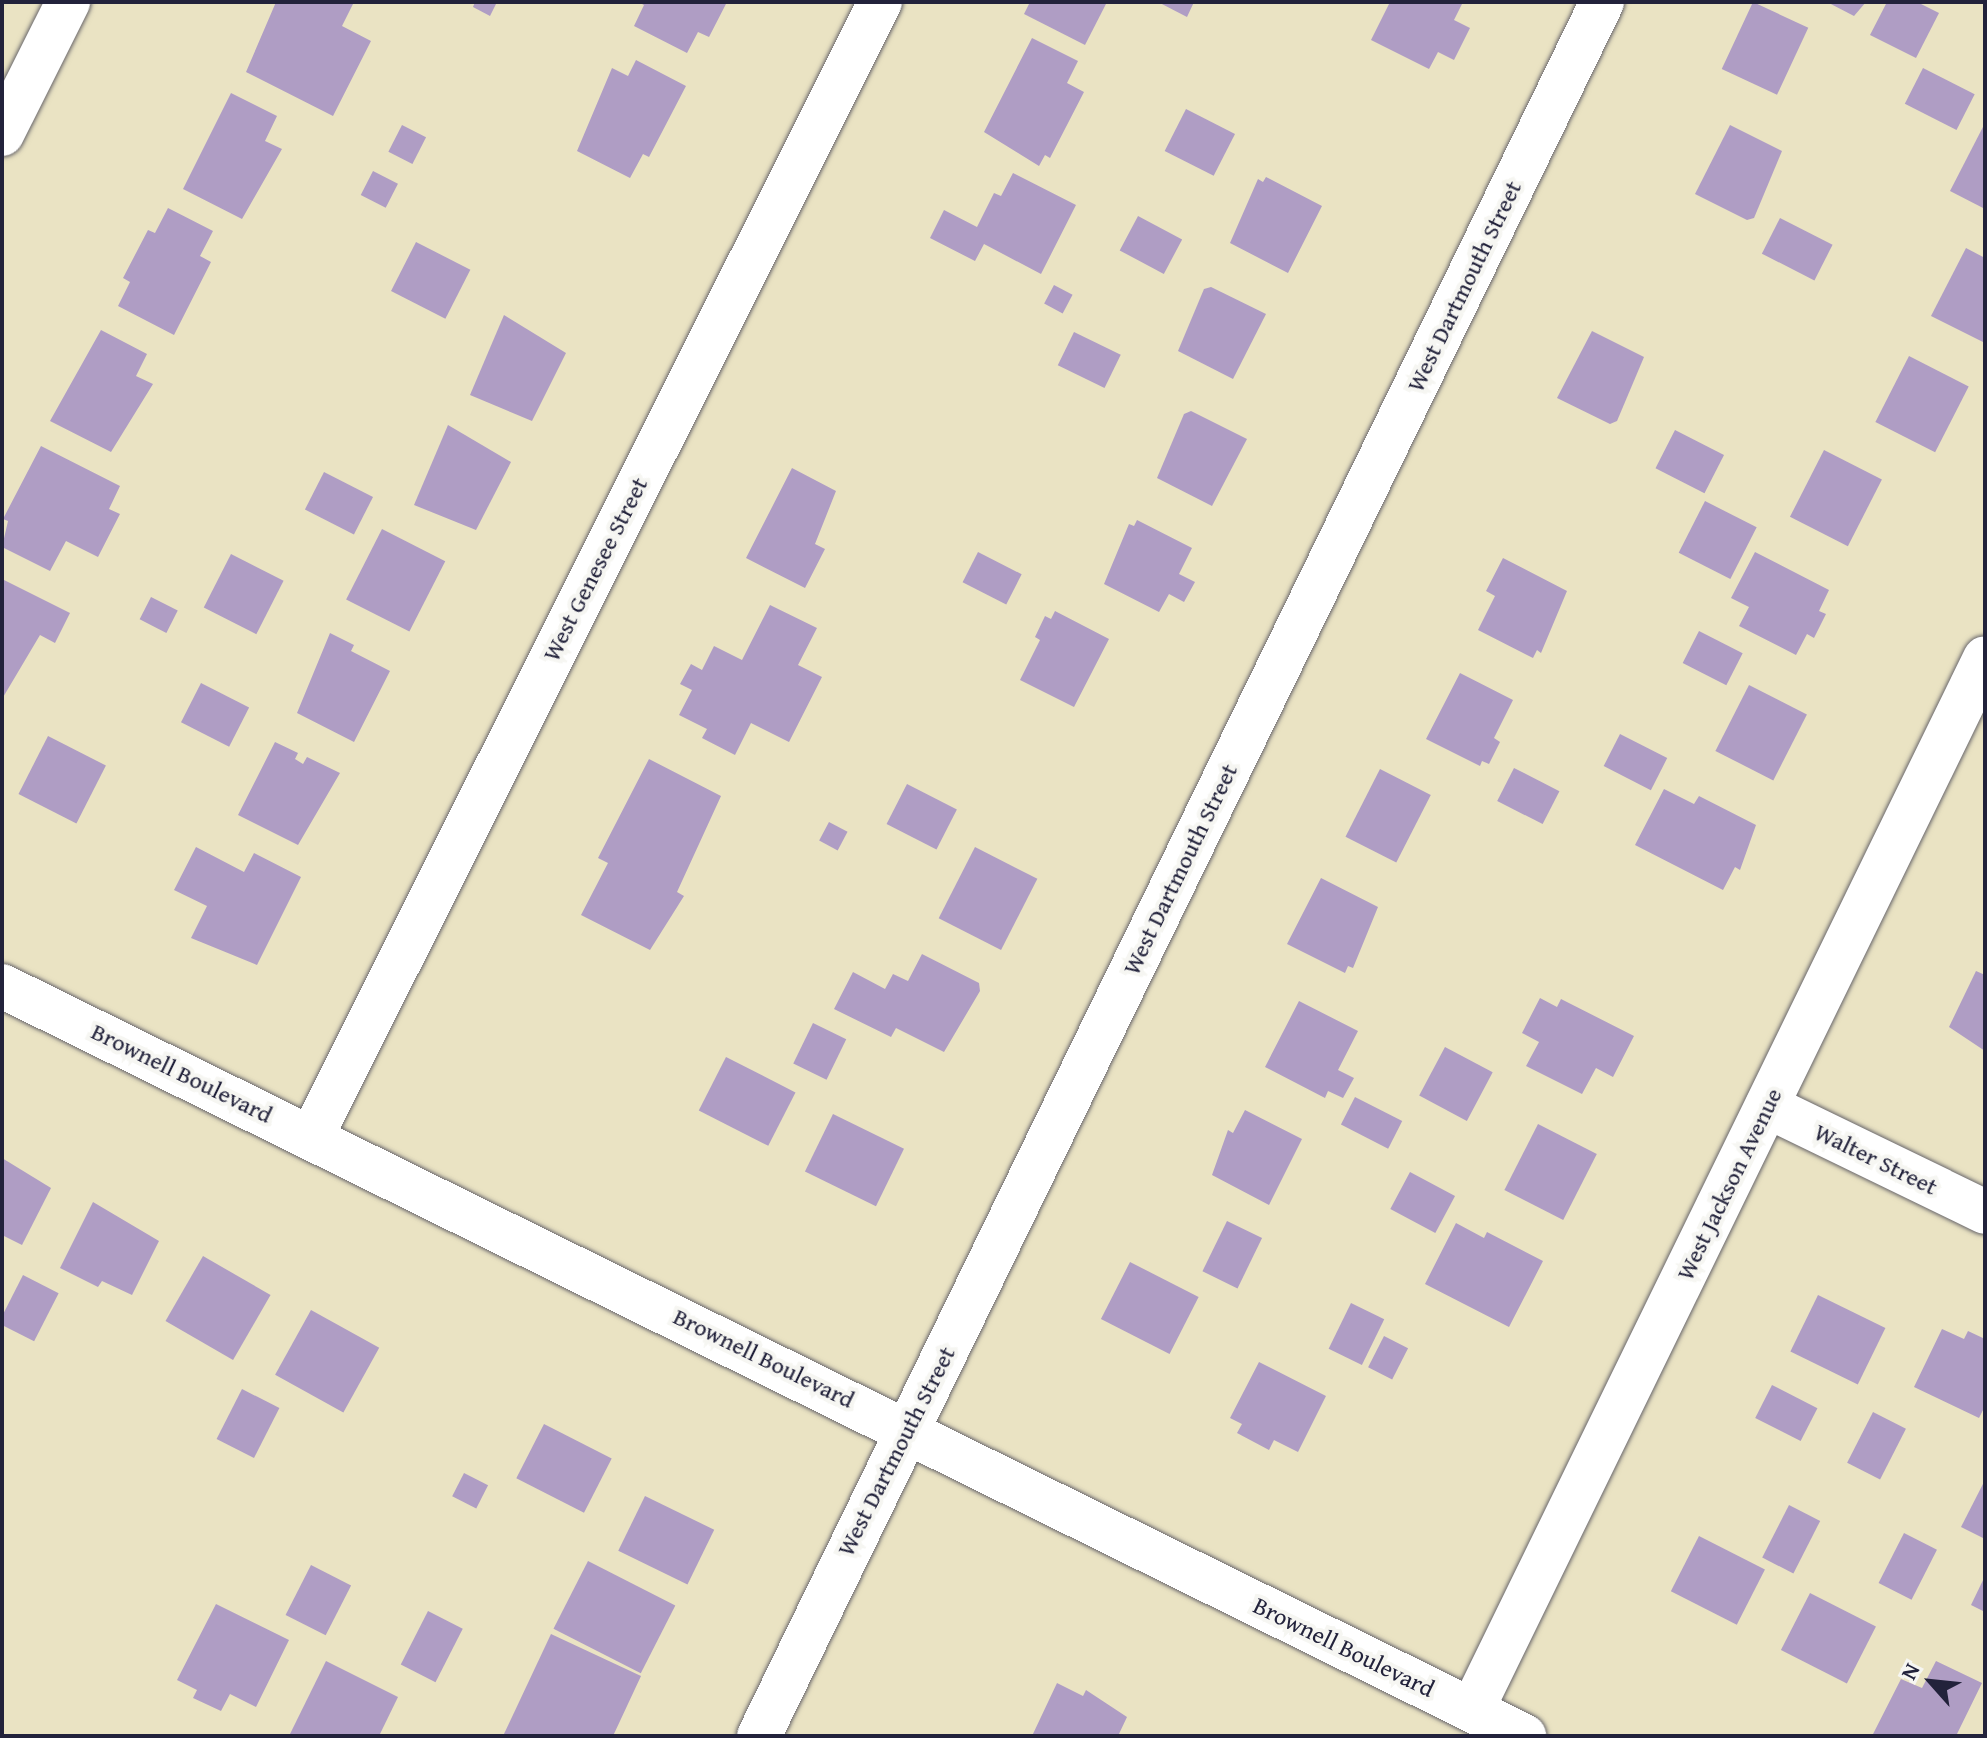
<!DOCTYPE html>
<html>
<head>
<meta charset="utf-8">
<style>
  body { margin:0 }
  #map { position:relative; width:1987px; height:1738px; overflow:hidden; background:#eae3c3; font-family:"Gentium Book Plus",serif }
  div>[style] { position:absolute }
  .building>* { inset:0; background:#af9dc4; transform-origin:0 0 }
  .roads { filter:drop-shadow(0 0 2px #68666b) drop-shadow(0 0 2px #68666b) }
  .minor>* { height:44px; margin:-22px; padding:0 22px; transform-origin:22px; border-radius:22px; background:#fff }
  span { translate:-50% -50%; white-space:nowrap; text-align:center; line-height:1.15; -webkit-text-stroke:8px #f6f6f2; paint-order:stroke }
  .street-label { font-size:24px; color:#22223b }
  .frame { position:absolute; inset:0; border:4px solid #22223b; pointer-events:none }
  .north { position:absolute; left:1891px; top:1642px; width:80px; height:80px; -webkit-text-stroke:6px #f6f6f2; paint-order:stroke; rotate:297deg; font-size:22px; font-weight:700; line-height:32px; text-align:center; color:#22223b }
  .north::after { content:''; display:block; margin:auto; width:28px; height:36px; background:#22223b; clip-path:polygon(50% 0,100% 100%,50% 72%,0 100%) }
</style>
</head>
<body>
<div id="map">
  <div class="building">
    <div style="clip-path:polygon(276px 2px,354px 2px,342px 26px,371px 41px,333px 116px,246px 72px)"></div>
    <div style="clip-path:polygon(475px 2px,497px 2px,490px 16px,473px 7px)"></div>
    <div style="clip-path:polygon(638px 2px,727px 2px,709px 37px,698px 32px,687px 53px,634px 26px,644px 5px)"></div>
    <div style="clip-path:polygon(1030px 2px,1107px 2px,1085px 45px,1024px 14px)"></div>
    <div style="clip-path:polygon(1158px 2px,1194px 2px,1187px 17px)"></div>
    <div style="clip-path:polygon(1390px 2px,1462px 4px,1454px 20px,1470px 28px,1454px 60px,1438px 52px,1429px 69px,1371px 40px)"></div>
    <div style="left:1753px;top:2px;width:61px;height:74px;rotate:25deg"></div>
    <div style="clip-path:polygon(1827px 2px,1866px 2px,1854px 16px)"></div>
    <div style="clip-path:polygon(1887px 2px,1917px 2px,1939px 13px,1916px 58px,1870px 35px)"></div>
    <div style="clip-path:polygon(1032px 38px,1078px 61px,1067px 83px,1084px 92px,1050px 158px,1045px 155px,1039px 166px,984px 132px)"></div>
    <div style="clip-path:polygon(636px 60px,686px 86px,649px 157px,643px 154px,630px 178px,577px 151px,612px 68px,628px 76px)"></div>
    <div style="left:1923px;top:68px;width:58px;height:40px;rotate:27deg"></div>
    <div style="clip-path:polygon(231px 93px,277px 116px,265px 141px,282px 149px,242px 219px,183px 189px)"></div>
    <div style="left:1186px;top:109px;width:55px;height:47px;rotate:27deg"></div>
    <div style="clip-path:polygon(1985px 123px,1985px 209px,1950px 191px)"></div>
    <div style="left:402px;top:125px;width:27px;height:30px;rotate:27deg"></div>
    <div style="clip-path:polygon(1730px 125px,1782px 151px,1754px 218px,1747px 220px,1695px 194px)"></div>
    <div style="left:373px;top:171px;width:28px;height:27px;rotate:27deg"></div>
    <div style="clip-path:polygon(1013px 173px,1076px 205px,1041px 274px,984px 244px,975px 261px,930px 238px,944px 210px,977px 227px,994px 193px,1001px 196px)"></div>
    <div style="clip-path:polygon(1266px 177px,1322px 206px,1288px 273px,1230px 243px,1258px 179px,1263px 182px)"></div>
    <div style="clip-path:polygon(168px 208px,213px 231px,200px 256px,211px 262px,174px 335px,118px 306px,130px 282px,123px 278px,148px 230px,155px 233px)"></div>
    <div style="left:1138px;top:216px;width:50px;height:39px;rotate:28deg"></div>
    <div style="left:1780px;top:218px;width:59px;height:40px;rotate:27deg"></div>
    <div style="left:416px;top:242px;width:61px;height:55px;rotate:27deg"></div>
    <div style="clip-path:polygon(1966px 248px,1985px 258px,1985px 343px,1931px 316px)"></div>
    <div style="left:1054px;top:285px;width:21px;height:21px;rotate:28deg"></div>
    <div style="clip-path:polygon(1211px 287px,1266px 314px,1233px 379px,1178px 351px,1204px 289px)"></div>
    <div style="clip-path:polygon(504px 315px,566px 353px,532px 421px,470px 395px)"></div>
    <div style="clip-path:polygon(101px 330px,147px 354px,136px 376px,153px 384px,111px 452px,50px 421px)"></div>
    <div style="clip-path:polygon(1592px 331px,1644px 357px,1617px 421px,1610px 424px,1557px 398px)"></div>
    <div style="left:1074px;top:332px;width:52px;height:37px;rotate:26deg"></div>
    <div style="left:1909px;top:356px;width:67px;height:74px;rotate:27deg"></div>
    <div style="clip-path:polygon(1191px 411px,1247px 439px,1212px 506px,1157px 478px,1184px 414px)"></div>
    <div style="clip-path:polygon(448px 425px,511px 462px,476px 530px,414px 505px)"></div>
    <div style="left:1675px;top:430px;width:55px;height:43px;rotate:27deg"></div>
    <div style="clip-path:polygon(41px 446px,120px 486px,109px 509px,120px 514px,98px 557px,66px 541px,50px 571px,2px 547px,8px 521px,3px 519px)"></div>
    <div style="left:1824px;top:450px;width:65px;height:75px;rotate:27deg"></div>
    <div style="clip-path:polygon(792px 468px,836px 491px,815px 544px,825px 549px,805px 588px,746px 558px)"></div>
    <div style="left:324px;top:472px;width:55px;height:42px;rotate:27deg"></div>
    <div style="left:1705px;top:501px;width:58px;height:58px;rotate:27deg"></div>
    <div style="clip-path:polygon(1137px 520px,1192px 548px,1179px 574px,1195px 582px,1184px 602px,1169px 594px,1159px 612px,1104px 584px,1129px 524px,1134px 526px)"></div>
    <div style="left:382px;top:529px;width:71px;height:79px;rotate:27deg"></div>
    <div style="left:978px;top:552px;width:49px;height:34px;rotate:27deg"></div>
    <div style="clip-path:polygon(1755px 552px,1829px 590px,1819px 611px,1826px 614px,1814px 638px,1807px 634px,1796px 655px,1739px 626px,1749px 607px,1731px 598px)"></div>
    <div style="left:231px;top:554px;width:59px;height:60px;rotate:27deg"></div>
    <div style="clip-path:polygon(1503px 558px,1567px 591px,1541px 653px,1537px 650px,1533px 658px,1478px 630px,1495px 596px,1486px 591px)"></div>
    <div style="clip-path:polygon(2px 579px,70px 613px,55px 643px,40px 635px,2px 699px)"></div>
    <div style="left:151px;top:597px;width:30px;height:25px;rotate:27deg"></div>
    <div style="clip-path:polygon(770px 605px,817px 628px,798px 665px,822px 677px,789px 742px,751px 723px,735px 755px,702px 738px,707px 729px,679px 715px,692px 690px,680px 684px,691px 664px,702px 670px,714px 646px,742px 660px)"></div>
    <div style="clip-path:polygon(1055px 611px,1109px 639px,1074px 707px,1020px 680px,1040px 640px,1035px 637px,1045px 616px,1051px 619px)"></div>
    <div style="left:1699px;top:631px;width:49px;height:36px;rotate:27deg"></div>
    <div style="clip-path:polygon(330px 633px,354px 645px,351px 651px,390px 671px,354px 742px,297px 713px)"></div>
    <div style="clip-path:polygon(1460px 673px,1513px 700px,1494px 738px,1500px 742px,1489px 764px,1482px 761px,1480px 766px,1426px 739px)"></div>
    <div style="left:201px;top:683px;width:54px;height:44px;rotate:27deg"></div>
    <div style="left:1749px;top:685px;width:65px;height:74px;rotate:27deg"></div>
    <div style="left:1620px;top:734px;width:53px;height:36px;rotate:27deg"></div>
    <div style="left:48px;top:736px;width:65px;height:65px;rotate:27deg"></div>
    <div style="clip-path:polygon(275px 742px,298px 753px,295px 759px,303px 764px,307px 757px,340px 773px,298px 845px,238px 815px)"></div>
    <div style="clip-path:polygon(649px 759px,721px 796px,677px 892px,684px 896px,650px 950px,581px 915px,608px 863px,598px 858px)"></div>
    <div style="left:1514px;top:768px;width:51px;height:37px;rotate:27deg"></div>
    <div style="left:1380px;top:769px;width:57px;height:76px;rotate:27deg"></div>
    <div style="left:907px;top:784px;width:56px;height:45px;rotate:27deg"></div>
    <div style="clip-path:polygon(1664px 789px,1694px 804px,1699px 796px,1756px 825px,1740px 870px,1735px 867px,1723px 890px,1635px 845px)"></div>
    <div style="left:829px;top:822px;width:21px;height:21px;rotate:28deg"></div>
    <div style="clip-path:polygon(196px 847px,244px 872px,254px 853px,301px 877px,257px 965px,191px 938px,207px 906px,174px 890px)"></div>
    <div style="left:975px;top:847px;width:70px;height:80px;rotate:27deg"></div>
    <div style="clip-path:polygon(1321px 878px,1378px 907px,1353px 968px,1348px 966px,1345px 973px,1287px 944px)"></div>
    <div style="clip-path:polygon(922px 954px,979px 983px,980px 991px,944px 1052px,896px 1028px,891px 1037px,834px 1009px,853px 972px,885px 989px,893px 974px,908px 981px)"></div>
    <div style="clip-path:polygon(1976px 971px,1985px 975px,1985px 1051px,1949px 1027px)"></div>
    <div style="clip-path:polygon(1540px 998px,1557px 1007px,1561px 999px,1634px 1036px,1613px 1077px,1596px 1068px,1582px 1094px,1526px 1066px,1539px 1042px,1522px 1033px)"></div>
    <div style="clip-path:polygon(1299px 1001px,1358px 1031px,1338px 1070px,1354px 1078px,1343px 1098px,1328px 1091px,1325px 1098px,1265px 1067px)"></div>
    <div style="left:813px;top:1023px;width:37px;height:45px;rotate:26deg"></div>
    <div style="left:1445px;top:1047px;width:54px;height:55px;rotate:28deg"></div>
    <div style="left:726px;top:1057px;width:78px;height:60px;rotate:27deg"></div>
    <div style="left:1355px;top:1097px;width:53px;height:31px;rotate:27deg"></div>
    <div style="clip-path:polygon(1245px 1110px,1302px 1139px,1269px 1205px,1212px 1175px,1228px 1130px,1233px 1133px)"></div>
    <div style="left:833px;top:1114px;width:79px;height:64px;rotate:26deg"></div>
    <div style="left:1538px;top:1124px;width:66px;height:74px;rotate:27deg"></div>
    <div style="clip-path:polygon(2px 1158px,51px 1188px,22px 1245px,2px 1235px)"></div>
    <div style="left:1410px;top:1172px;width:51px;height:42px;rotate:28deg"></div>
    <div style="clip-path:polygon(93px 1202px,159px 1241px,132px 1295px,102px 1281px,98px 1287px,60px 1268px)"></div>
    <div style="left:1227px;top:1221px;width:39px;height:56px;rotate:26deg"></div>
    <div style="clip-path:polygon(1456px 1223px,1484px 1238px,1487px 1232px,1543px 1261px,1509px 1327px,1425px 1284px)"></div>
    <div style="left:203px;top:1256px;width:78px;height:75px;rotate:30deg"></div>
    <div style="left:1130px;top:1262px;width:77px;height:64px;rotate:27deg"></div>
    <div style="left:23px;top:1275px;width:40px;height:54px;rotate:27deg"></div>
    <div style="left:1818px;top:1295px;width:75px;height:63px;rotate:26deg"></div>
    <div style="left:1351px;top:1303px;width:37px;height:51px;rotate:26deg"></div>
    <div style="left:311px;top:1310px;width:78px;height:74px;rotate:29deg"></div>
    <div style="clip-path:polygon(1942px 1329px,1964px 1339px,1968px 1331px,1985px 1339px,1985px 1406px,1979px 1418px,1914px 1387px)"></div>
    <div style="left:1384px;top:1336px;width:27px;height:35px;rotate:27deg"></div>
    <div style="clip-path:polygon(1259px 1362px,1326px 1396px,1298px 1452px,1274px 1440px,1269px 1450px,1237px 1433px,1242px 1424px,1230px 1418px)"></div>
    <div style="left:1772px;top:1385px;width:51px;height:37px;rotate:27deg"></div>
    <div style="left:242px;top:1389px;width:42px;height:56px;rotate:27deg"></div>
    <div style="left:1873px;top:1412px;width:37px;height:57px;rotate:27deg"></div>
    <div style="left:544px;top:1424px;width:76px;height:61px;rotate:27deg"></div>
    <div style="left:464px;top:1473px;width:27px;height:26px;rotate:27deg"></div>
    <div style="clip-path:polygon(1985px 1480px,1985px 1539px,1961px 1527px)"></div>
    <div style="left:645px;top:1496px;width:77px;height:61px;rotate:26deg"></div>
    <div style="left:1789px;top:1505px;width:35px;height:59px;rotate:27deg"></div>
    <div style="left:1904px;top:1533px;width:37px;height:56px;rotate:27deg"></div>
    <div style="left:1699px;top:1536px;width:74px;height:62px;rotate:27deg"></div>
    <div style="left:588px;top:1561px;width:98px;height:76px;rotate:27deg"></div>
    <div style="left:311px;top:1565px;width:45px;height:56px;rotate:27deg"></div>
    <div style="clip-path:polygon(1985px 1576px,1985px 1612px,1971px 1605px)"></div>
    <div style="left:1810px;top:1593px;width:74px;height:64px;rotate:27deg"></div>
    <div style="clip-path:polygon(216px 1604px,289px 1640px,256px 1707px,230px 1694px,221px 1711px,193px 1698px,197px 1690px,177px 1680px)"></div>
    <div style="left:428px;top:1611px;width:39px;height:60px;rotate:27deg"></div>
    <div style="clip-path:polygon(551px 1634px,641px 1676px,613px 1736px,503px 1736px)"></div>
    <div style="clip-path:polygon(326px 1661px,398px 1697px,379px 1736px,290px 1734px)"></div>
    <div style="clip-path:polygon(1936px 1661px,1982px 1683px,1956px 1736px,1872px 1736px,1901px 1679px,1922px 1688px)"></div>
    <div style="clip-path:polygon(1057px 1683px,1083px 1696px,1086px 1690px,1127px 1717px,1118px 1736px,1032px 1736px)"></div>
  </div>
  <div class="roads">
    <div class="minor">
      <div style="left:2px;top:134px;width:148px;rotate:-63.4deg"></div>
      <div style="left:2px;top:986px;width:1697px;rotate:26.23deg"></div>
      <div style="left:1767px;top:1106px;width:242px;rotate:25.9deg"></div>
      <div style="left:312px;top:1136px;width:1268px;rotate:-63.39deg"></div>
      <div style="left:1472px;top:1710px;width:1170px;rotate:-64deg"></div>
      <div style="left:759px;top:1736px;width:1928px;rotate:-64.07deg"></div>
    </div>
  </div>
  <div class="street-label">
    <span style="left:1464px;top:286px;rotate:-64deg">West Dartmouth Street</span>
    <span style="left:595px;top:569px;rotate:-63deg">West Genesee Street</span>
    <span style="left:1180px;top:869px;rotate:-64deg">West Dartmouth Street</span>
    <span style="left:182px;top:1073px;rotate:26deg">Brownell Boulevard</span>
    <span style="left:1876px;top:1159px;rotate:26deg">Walter Street</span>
    <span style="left:1729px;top:1184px;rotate:-64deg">West Jackson Avenue</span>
    <span style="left:764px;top:1358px;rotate:26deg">Brownell Boulevard</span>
    <span style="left:896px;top:1451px;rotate:-63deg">West Dartmouth Street</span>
    <span style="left:1344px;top:1647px;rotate:26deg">Brownell Boulevard</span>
  </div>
  <div class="frame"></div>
  <div class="north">N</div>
</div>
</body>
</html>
